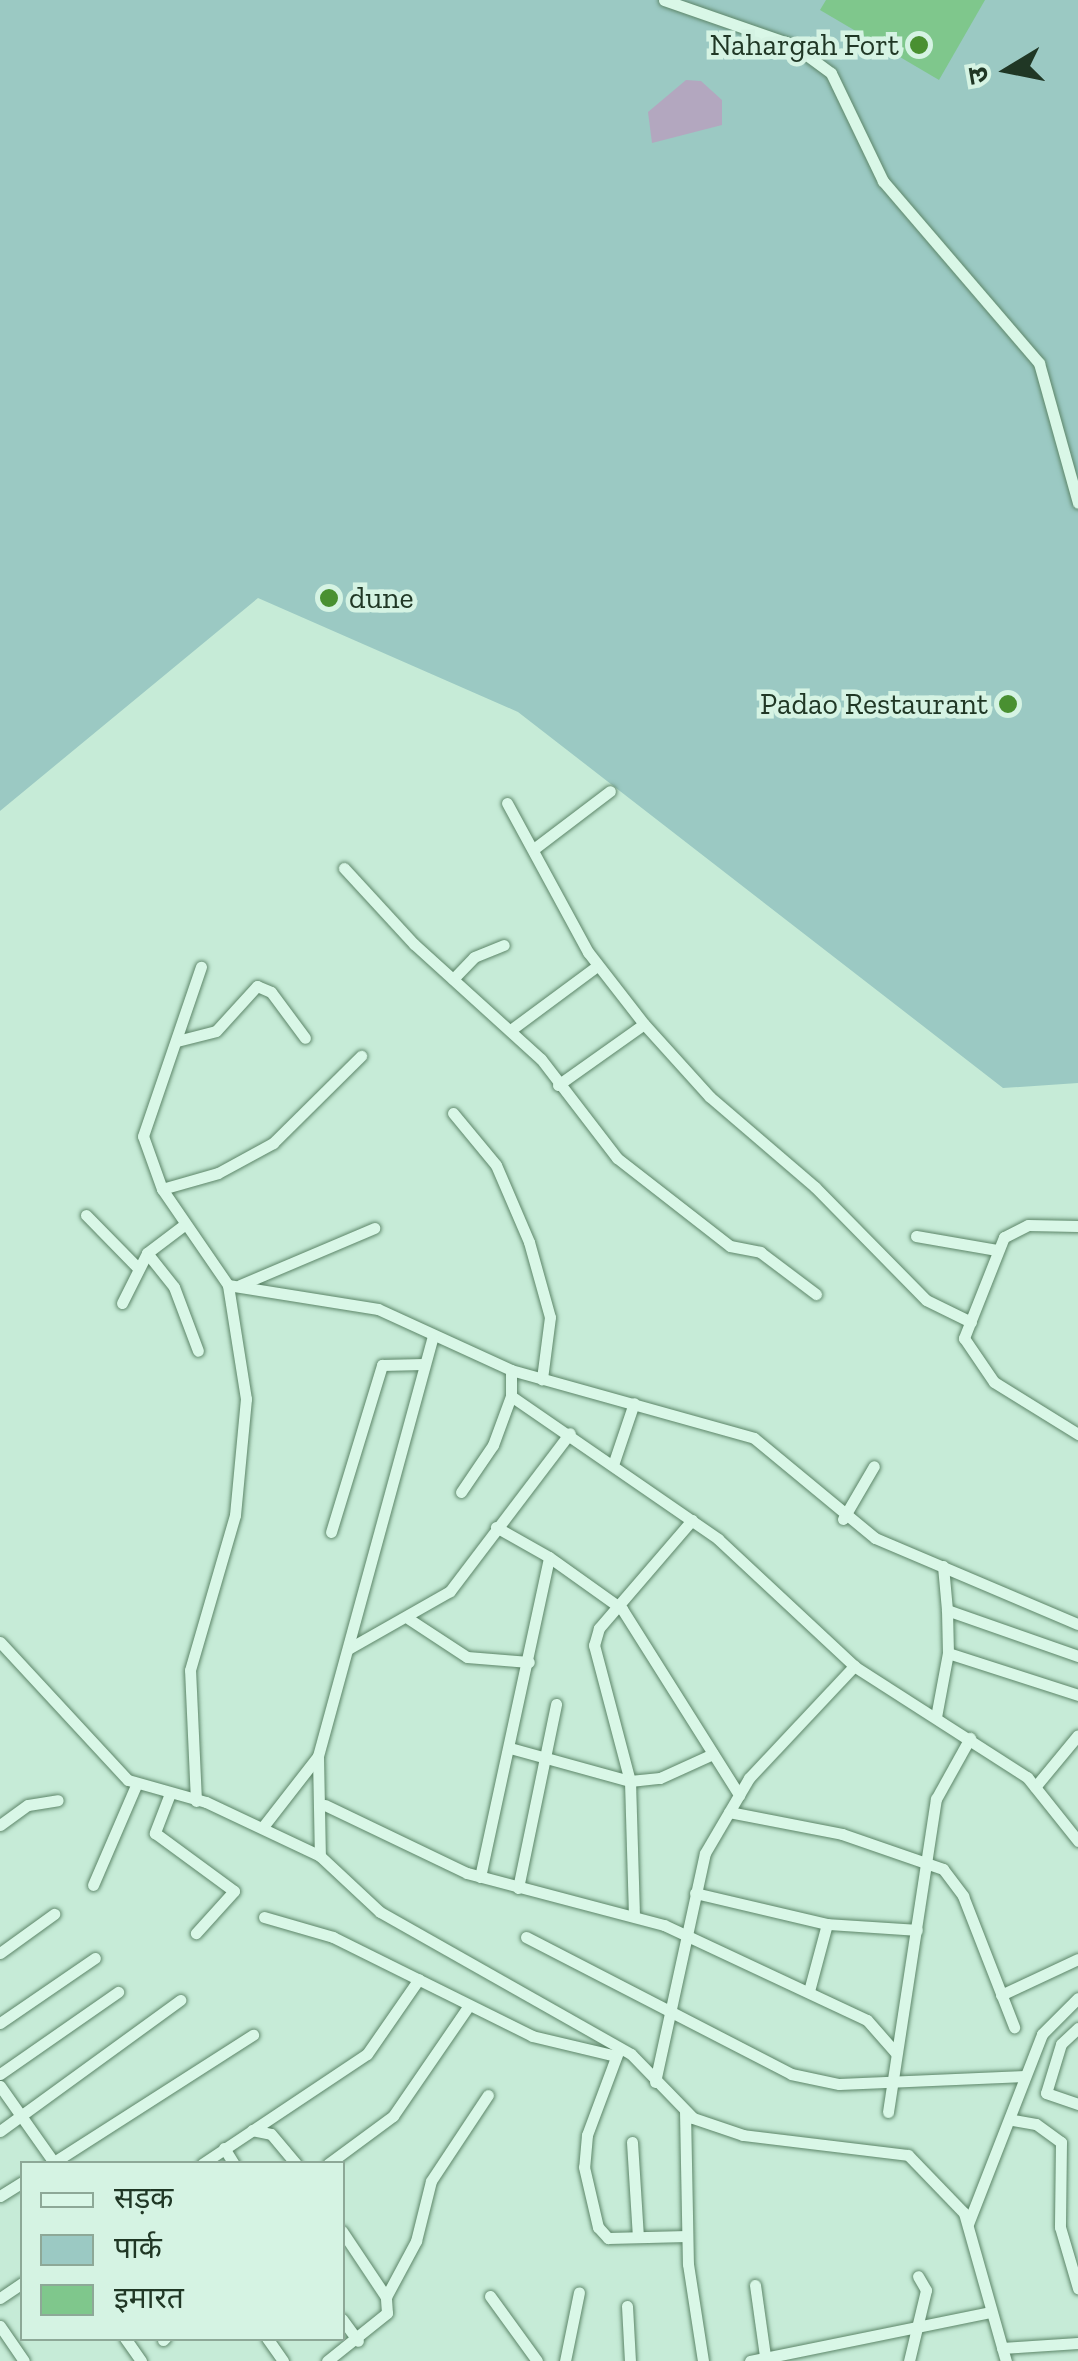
<!DOCTYPE html>
<html>
<head>
<meta charset="utf-8">
<style>
  body { margin:0 }
  #map { position:relative; width:1078px; height:2361px; overflow:hidden; background:#c6ebd7; font-family:"Zilla Slab","Noto Sans Devanagari",serif }
  div>[style] { position:absolute }
  .green>* { inset:0; background:#9bc9c3 }
  .water>* { inset:0; background:#b3a7bf }
  .building>* { inset:0; background:#7fc78c }
  .roads { filter:drop-shadow(0 0 2px #5d8669) drop-shadow(0 0 2px #5d8669) }
  .minor>* { height:11px; margin:-5.5px; padding:0 5.5px; transform-origin:5.5px; border-radius:5.5px; background:#d9f7e7 }
  .dots>* { width:28px; height:28px; translate:-50% -50%; box-sizing:border-box; border:5px solid #d5f3e3; border-radius:50% }
  span { translate:-50% -50%; white-space:nowrap; text-align:center; line-height:1.15; -webkit-text-stroke:9px #d5f3e3; paint-order:stroke }
  .poi-label { font-size:30px; color:#203725 }
  .right { translate:-100% -50%; text-align:right }
  .left { translate:0 -50%; text-align:left }
  .legend { position:absolute; left:20px; top:2161px; width:325px; height:180px; box-sizing:border-box; background:#d5f3e3; border:2px solid #8da897; margin:0; padding:12px 18px; list-style:none; font-size:30px; color:#203725 }
  .legend li { display:flex; align-items:center; gap:20px; height:50px }
  .legend b { width:50px; border:2px solid #8da897 }
  .north { position:absolute; left:958px; top:20px; width:100px; height:100px; -webkit-text-stroke:8px #d5f3e3; paint-order:stroke; rotate:260deg; font-size:28px; font-weight:700; line-height:40px; text-align:center; color:#203725 }
  .north::after { content:''; display:block; margin:auto; width:35px; height:45px; background:#203725; clip-path:polygon(50% 0,100% 100%,50% 72%,0 100%) }
</style>
</head>
<body>
<div id="map">
  <div class="green">
    <div style="clip-path:polygon(0 0,1078px 0,1078px 1083px,1003px 1088px,518px 712px,258px 598px,0 811px)"></div>
  </div>
  <div class="water">
    <div style="clip-path:polygon(686px 80px,701px 81px,722px 100px,722px 125px,652px 143px,648px 112px)"></div>
  </div>
  <div class="building">
    <div style="clip-path:polygon(826px 0,985px 0,939px 80px,820px 10px)"></div>
  </div>
  <div class="roads">
    <div class="minor">
      <div style="left:664px;top:0;width:137px;rotate:19.2deg"></div>
      <div style="left:793px;top:45px;width:47px;rotate:36.4deg"></div>
      <div style="left:831px;top:73px;width:120px;rotate:64.3deg"></div>
      <div style="left:883px;top:181px;width:240px;rotate:49.4deg"></div>
      <div style="left:1039px;top:363px;width:145px;rotate:74.4deg"></div>
      <div style="left:507px;top:803px;width:170px;rotate:61.5deg"></div>
      <div style="left:588px;top:952px;width:91px;rotate:52.1deg"></div>
      <div style="left:644px;top:1024px;width:98px;rotate:47.9deg"></div>
      <div style="left:710px;top:1097px;width:138px;rotate:40.6deg"></div>
      <div style="left:815px;top:1187px;width:158px;rotate:45.5deg"></div>
      <div style="left:926px;top:1300px;width:50px;rotate:26.1deg"></div>
      <div style="left:535px;top:848px;width:94px;rotate:-37.2deg"></div>
      <div style="left:344px;top:868px;width:103px;rotate:47.4deg"></div>
      <div style="left:414px;top:944px;width:171px;rotate:42.2deg"></div>
      <div style="left:541px;top:1059px;width:125px;rotate:52.5deg"></div>
      <div style="left:617px;top:1158px;width:143px;rotate:37.9deg"></div>
      <div style="left:730px;top:1246px;width:31px;rotate:11deg"></div>
      <div style="left:760px;top:1252px;width:70px;rotate:36.9deg"></div>
      <div style="left:453px;top:979px;width:30px;rotate:-46deg"></div>
      <div style="left:474px;top:957px;width:32px;rotate:-22deg"></div>
      <div style="left:512px;top:1029px;width:106px;rotate:-36.5deg"></div>
      <div style="left:177px;top:1041px;width:40px;rotate:-14.4deg"></div>
      <div style="left:216px;top:1031px;width:61px;rotate:-47.7deg"></div>
      <div style="left:257px;top:986px;width:15px;rotate:23deg"></div>
      <div style="left:271px;top:992px;width:57px;rotate:53.5deg"></div>
      <div style="left:558px;top:1085px;width:105px;rotate:-35.3deg"></div>
      <div style="left:453px;top:1113px;width:67px;rotate:50.4deg"></div>
      <div style="left:496px;top:1165px;width:84px;rotate:66.8deg"></div>
      <div style="left:529px;top:1242px;width:78px;rotate:74.4deg"></div>
      <div style="left:550px;top:1317px;width:63px;rotate:97.4deg"></div>
      <div style="left:162px;top:1189px;width:58px;rotate:-15.9deg"></div>
      <div style="left:218px;top:1173px;width:63px;rotate:-28.6deg"></div>
      <div style="left:273px;top:1143px;width:124px;rotate:-44.7deg"></div>
      <div style="left:86px;top:1215px;width:73px;rotate:45.6deg"></div>
      <div style="left:1078px;top:1226px;width:50px;rotate:-178.9deg"></div>
      <div style="left:1028px;top:1225px;width:27px;rotate:153deg"></div>
      <div style="left:1004px;top:1237px;width:109px;rotate:111.6deg"></div>
      <div style="left:964px;top:1338px;width:53px;rotate:55.7deg"></div>
      <div style="left:994px;top:1382px;width:99px;rotate:31.8deg"></div>
      <div style="left:916px;top:1236px;width:82px;rotate:9.8deg"></div>
      <div style="left:147px;top:1253px;width:43px;rotate:51.5deg"></div>
      <div style="left:174px;top:1287px;width:68px;rotate:69.4deg"></div>
      <div style="left:228px;top:1285px;width:152px;rotate:9.1deg"></div>
      <div style="left:378px;top:1309px;width:146px;rotate:24.6deg"></div>
      <div style="left:511px;top:1370px;width:26px;rotate:90deg"></div>
      <div style="left:511px;top:1396px;width:252px;rotate:34.6deg"></div>
      <div style="left:718px;top:1539px;width:186px;rotate:43deg"></div>
      <div style="left:854px;top:1666px;width:206px;rotate:32.7deg"></div>
      <div style="left:1027px;top:1777px;width:82px;rotate:51.4deg"></div>
      <div style="left:240px;top:1285px;width:146px;rotate:-23deg"></div>
      <div style="left:122px;top:1303px;width:56px;rotate:-63.4deg"></div>
      <div style="left:147px;top:1253px;width:46px;rotate:-37.1deg"></div>
      <div style="left:511px;top:1370px;width:252px;rotate:15.6deg"></div>
      <div style="left:754px;top:1438px;width:157px;rotate:39.6deg"></div>
      <div style="left:875px;top:1538px;width:220px;rotate:23deg"></div>
      <div style="left:614px;top:1462px;width:62px;rotate:-71.3deg"></div>
      <div style="left:461px;top:1492px;width:57px;rotate:-55.8deg"></div>
      <div style="left:493px;top:1445px;width:52px;rotate:-69.8deg"></div>
      <div style="left:843px;top:1519px;width:61px;rotate:-59.7deg"></div>
      <div style="left:692px;top:1520px;width:143px;rotate:130.7deg"></div>
      <div style="left:599px;top:1628px;width:18px;rotate:106deg"></div>
      <div style="left:594px;top:1645px;width:141px;rotate:75.2deg"></div>
      <div style="left:630px;top:1781px;width:30px;rotate:-6deg"></div>
      <div style="left:660px;top:1778px;width:58px;rotate:-24.4deg"></div>
      <div style="left:331px;top:1532px;width:175px;rotate:-73deg"></div>
      <div style="left:382px;top:1365px;width:41px;rotate:-1.4deg"></div>
      <div style="left:549px;top:1557px;width:90px;rotate:35.5deg"></div>
      <div style="left:622px;top:1609px;width:220px;rotate:57.8deg"></div>
      <div style="left:943px;top:1566px;width:44px;rotate:84.8deg"></div>
      <div style="left:409px;top:1619px;width:69px;rotate:33.2deg"></div>
      <div style="left:467px;top:1657px;width:62px;rotate:4.6deg"></div>
      <div style="left:0;top:1642px;width:188px;rotate:47.2deg"></div>
      <div style="left:128px;top:1780px;width:81px;rotate:15.8deg"></div>
      <div style="left:206px;top:1802px;width:126px;rotate:25.3deg"></div>
      <div style="left:320px;top:1856px;width:82px;rotate:43deg"></div>
      <div style="left:380px;top:1912px;width:288px;rotate:29.5deg"></div>
      <div style="left:631px;top:2054px;width:89px;rotate:45.9deg"></div>
      <div style="left:693px;top:2118px;width:53px;rotate:18.8deg"></div>
      <div style="left:743px;top:2135px;width:166px;rotate:6.9deg"></div>
      <div style="left:908px;top:2155px;width:81px;rotate:46deg"></div>
      <div style="left:964px;top:2213px;width:154px;rotate:74.2deg"></div>
      <div style="left:348px;top:1649px;width:117px;rotate:-29.6deg"></div>
      <div style="left:450px;top:1591px;width:198px;rotate:-52.8deg"></div>
      <div style="left:1078px;top:1656px;width:139px;rotate:-160.7deg"></div>
      <div style="left:947px;top:1610px;width:43px;rotate:88.7deg"></div>
      <div style="left:948px;top:1653px;width:137px;rotate:17.9deg"></div>
      <div style="left:936px;top:1717px;width:65px;rotate:-79.4deg"></div>
      <div style="left:510px;top:1748px;width:124px;rotate:15.4deg"></div>
      <div style="left:630px;top:1781px;width:134px;rotate:88.3deg"></div>
      <div style="left:318px;top:1756px;width:434px;rotate:-74.7deg"></div>
      <div style="left:1035px;top:1787px;width:67px;rotate:-50.4deg"></div>
      <div style="left:169px;top:1796px;width:40px;rotate:111deg"></div>
      <div style="left:155px;top:1833px;width:98px;rotate:36.3deg"></div>
      <div style="left:234px;top:1891px;width:57px;rotate:132.1deg"></div>
      <div style="left:196px;top:1801px;width:131px;rotate:-92.6deg"></div>
      <div style="left:190px;top:1670px;width:161px;rotate:-73.8deg"></div>
      <div style="left:235px;top:1515px;width:117px;rotate:-84.6deg"></div>
      <div style="left:246px;top:1399px;width:115px;rotate:-99deg"></div>
      <div style="left:228px;top:1285px;width:116px;rotate:-124.5deg"></div>
      <div style="left:162px;top:1189px;width:56px;rotate:-109.7deg"></div>
      <div style="left:143px;top:1136px;width:179px;rotate:-71.1deg"></div>
      <div style="left:325px;top:1805px;width:157px;rotate:25.6deg"></div>
      <div style="left:467px;top:1873px;width:204px;rotate:14.8deg"></div>
      <div style="left:664px;top:1925px;width:224px;rotate:25.1deg"></div>
      <div style="left:867px;top:2020px;width:44px;rotate:48.7deg"></div>
      <div style="left:729px;top:1812px;width:115px;rotate:11deg"></div>
      <div style="left:842px;top:1834px;width:107px;rotate:19.1deg"></div>
      <div style="left:943px;top:1869px;width:34px;rotate:53deg"></div>
      <div style="left:963px;top:1896px;width:141px;rotate:68.7deg"></div>
      <div style="left:0;top:1825px;width:34px;rotate:-36deg"></div>
      <div style="left:28px;top:1805px;width:30px;rotate:-9deg"></div>
      <div style="left:262px;top:1828px;width:91px;rotate:-52.1deg"></div>
      <div style="left:318px;top:1756px;width:100px;rotate:88.9deg"></div>
      <div style="left:480px;top:1877px;width:327px;rotate:-77.8deg"></div>
      <div style="left:549px;top:1557px;width:61px;rotate:-150.5deg"></div>
      <div style="left:93px;top:1885px;width:111px;rotate:-66.7deg"></div>
      <div style="left:518px;top:1888px;width:188px;rotate:-78.3deg"></div>
      <div style="left:695px;top:1893px;width:136px;rotate:13.2deg"></div>
      <div style="left:264px;top:1917px;width:72px;rotate:16.2deg"></div>
      <div style="left:333px;top:1937px;width:222px;rotate:26.4deg"></div>
      <div style="left:532px;top:2036px;width:86px;rotate:13.4deg"></div>
      <div style="left:526px;top:1937px;width:298px;rotate:27.3deg"></div>
      <div style="left:791px;top:2074px;width:49px;rotate:11.8deg"></div>
      <div style="left:839px;top:2084px;width:186px;rotate:-2.5deg"></div>
      <div style="left:0;top:1953px;width:67px;rotate:-35.8deg"></div>
      <div style="left:809px;top:1991px;width:69px;rotate:-75deg"></div>
      <div style="left:827px;top:1924px;width:90px;rotate:3.8deg"></div>
      <div style="left:1001px;top:1995px;width:85px;rotate:-25.1deg"></div>
      <div style="left:0;top:2023px;width:115px;rotate:-34.4deg"></div>
      <div style="left:1078px;top:2028px;width:23px;rotate:137deg"></div>
      <div style="left:1061px;top:2044px;width:51px;rotate:107deg"></div>
      <div style="left:1046px;top:2093px;width:34px;rotate:19deg"></div>
      <div style="left:618px;top:2052px;width:89px;rotate:110.5deg"></div>
      <div style="left:587px;top:2135px;width:32px;rotate:95deg"></div>
      <div style="left:584px;top:2167px;width:62px;rotate:76.9deg"></div>
      <div style="left:598px;top:2227px;width:15px;rotate:48deg"></div>
      <div style="left:608px;top:2238px;width:79px;rotate:-1.5deg"></div>
      <div style="left:0;top:2074px;width:144px;rotate:-34.8deg"></div>
      <div style="left:655px;top:2082px;width:234px;rotate:-77.7deg"></div>
      <div style="left:705px;top:1853px;width:87px;rotate:-59.6deg"></div>
      <div style="left:749px;top:1778px;width:154px;rotate:-46.8deg"></div>
      <div style="left:0;top:2086px;width:95px;rotate:54.8deg"></div>
      <div style="left:685px;top:2111px;width:153px;rotate:88.9deg"></div>
      <div style="left:688px;top:2264px;width:98px;rotate:81.2deg"></div>
      <div style="left:888px;top:2112px;width:317px;rotate:-81.3deg"></div>
      <div style="left:936px;top:1799px;width:70px;rotate:-60.9deg"></div>
      <div style="left:1013px;top:2120px;width:23px;rotate:10deg"></div>
      <div style="left:1036px;top:2124px;width:31px;rotate:36deg"></div>
      <div style="left:1061px;top:2142px;width:85px;rotate:90.7deg"></div>
      <div style="left:1060px;top:2227px;width:64px;rotate:73.6deg"></div>
      <div style="left:252px;top:2130px;width:19px;rotate:12deg"></div>
      <div style="left:271px;top:2134px;width:39px;rotate:50deg"></div>
      <div style="left:0;top:2131px;width:223px;rotate:-36deg"></div>
      <div style="left:632px;top:2142px;width:95px;rotate:86.4deg"></div>
      <div style="left:224px;top:2148px;width:19px;rotate:58deg"></div>
      <div style="left:51px;top:2164px;width:240px;rotate:-32.6deg"></div>
      <div style="left:202px;top:2164px;width:198px;rotate:-33.7deg"></div>
      <div style="left:367px;top:2054px;width:91px;rotate:-55.3deg"></div>
      <div style="left:328px;top:2164px;width:81px;rotate:-36.4deg"></div>
      <div style="left:393px;top:2116px;width:132px;rotate:-55.5deg"></div>
      <div style="left:0;top:2196px;width:26px;rotate:-32deg"></div>
      <div style="left:968px;top:2224px;width:204px;rotate:-68.7deg"></div>
      <div style="left:1042px;top:2034px;width:51px;rotate:-45deg"></div>
      <div style="left:755px;top:2285px;width:72px;rotate:82deg"></div>
      <div style="left:490px;top:2296px;width:80px;rotate:54.1deg"></div>
      <div style="left:386px;top:2297px;width:64px;rotate:-61.8deg"></div>
      <div style="left:416px;top:2241px;width:62px;rotate:-76deg"></div>
      <div style="left:431px;top:2181px;width:103px;rotate:-56.5deg"></div>
      <div style="left:0;top:2298px;width:27px;rotate:-34deg"></div>
      <div style="left:627px;top:2306px;width:55px;rotate:86.9deg"></div>
      <div style="left:342px;top:2319px;width:27px;rotate:54deg"></div>
      <div style="left:0;top:2326px;width:42px;rotate:55.6deg"></div>
      <div style="left:125px;top:2338px;width:28px;rotate:55deg"></div>
      <div style="left:267px;top:2338px;width:28px;rotate:55deg"></div>
      <div style="left:163px;top:2340px;width:3px;rotate:-45deg"></div>
      <div style="left:1002px;top:2348px;width:76px;rotate:-3.8deg"></div>
      <div style="left:327px;top:2361px;width:77px;rotate:-38.7deg"></div>
      <div style="left:387px;top:2313px;width:16px;rotate:-94deg"></div>
      <div style="left:386px;top:2297px;width:79px;rotate:-123.7deg"></div>
      <div style="left:565px;top:2361px;width:70px;rotate:-78.5deg"></div>
      <div style="left:750px;top:2361px;width:246px;rotate:-11.5deg"></div>
      <div style="left:909px;top:2361px;width:73px;rotate:-76.5deg"></div>
      <div style="left:926px;top:2290px;width:16px;rotate:-120deg"></div>
    </div>
  </div>
  <div class="dots">
    <div style="left:919px;top:45px;background:#499031"></div>
    <div style="left:329px;top:598px;background:#499031"></div>
    <div style="left:1008px;top:704px;background:#499031"></div>
  </div>
  <div class="poi-label">
    <span class="right" style="left:899px;top:45px">Nahargah Fort</span>
    <span class="left" style="left:349px;top:598px">dune</span>
    <span class="right" style="left:988px;top:704px">Padao Restaurant</span>
  </div>
  <ul class="legend">
  <li><b style="height:12px;background:#d9f7e7"></b>सड़क</li>
  <li><b style="height:28px;background:#9bc9c3"></b>पार्क</li>
  <li><b style="height:28px;background:#7fc78c"></b>इमारत</li>
  </ul>
  <div class="north">उ</div>
</div>
</body>
</html>
